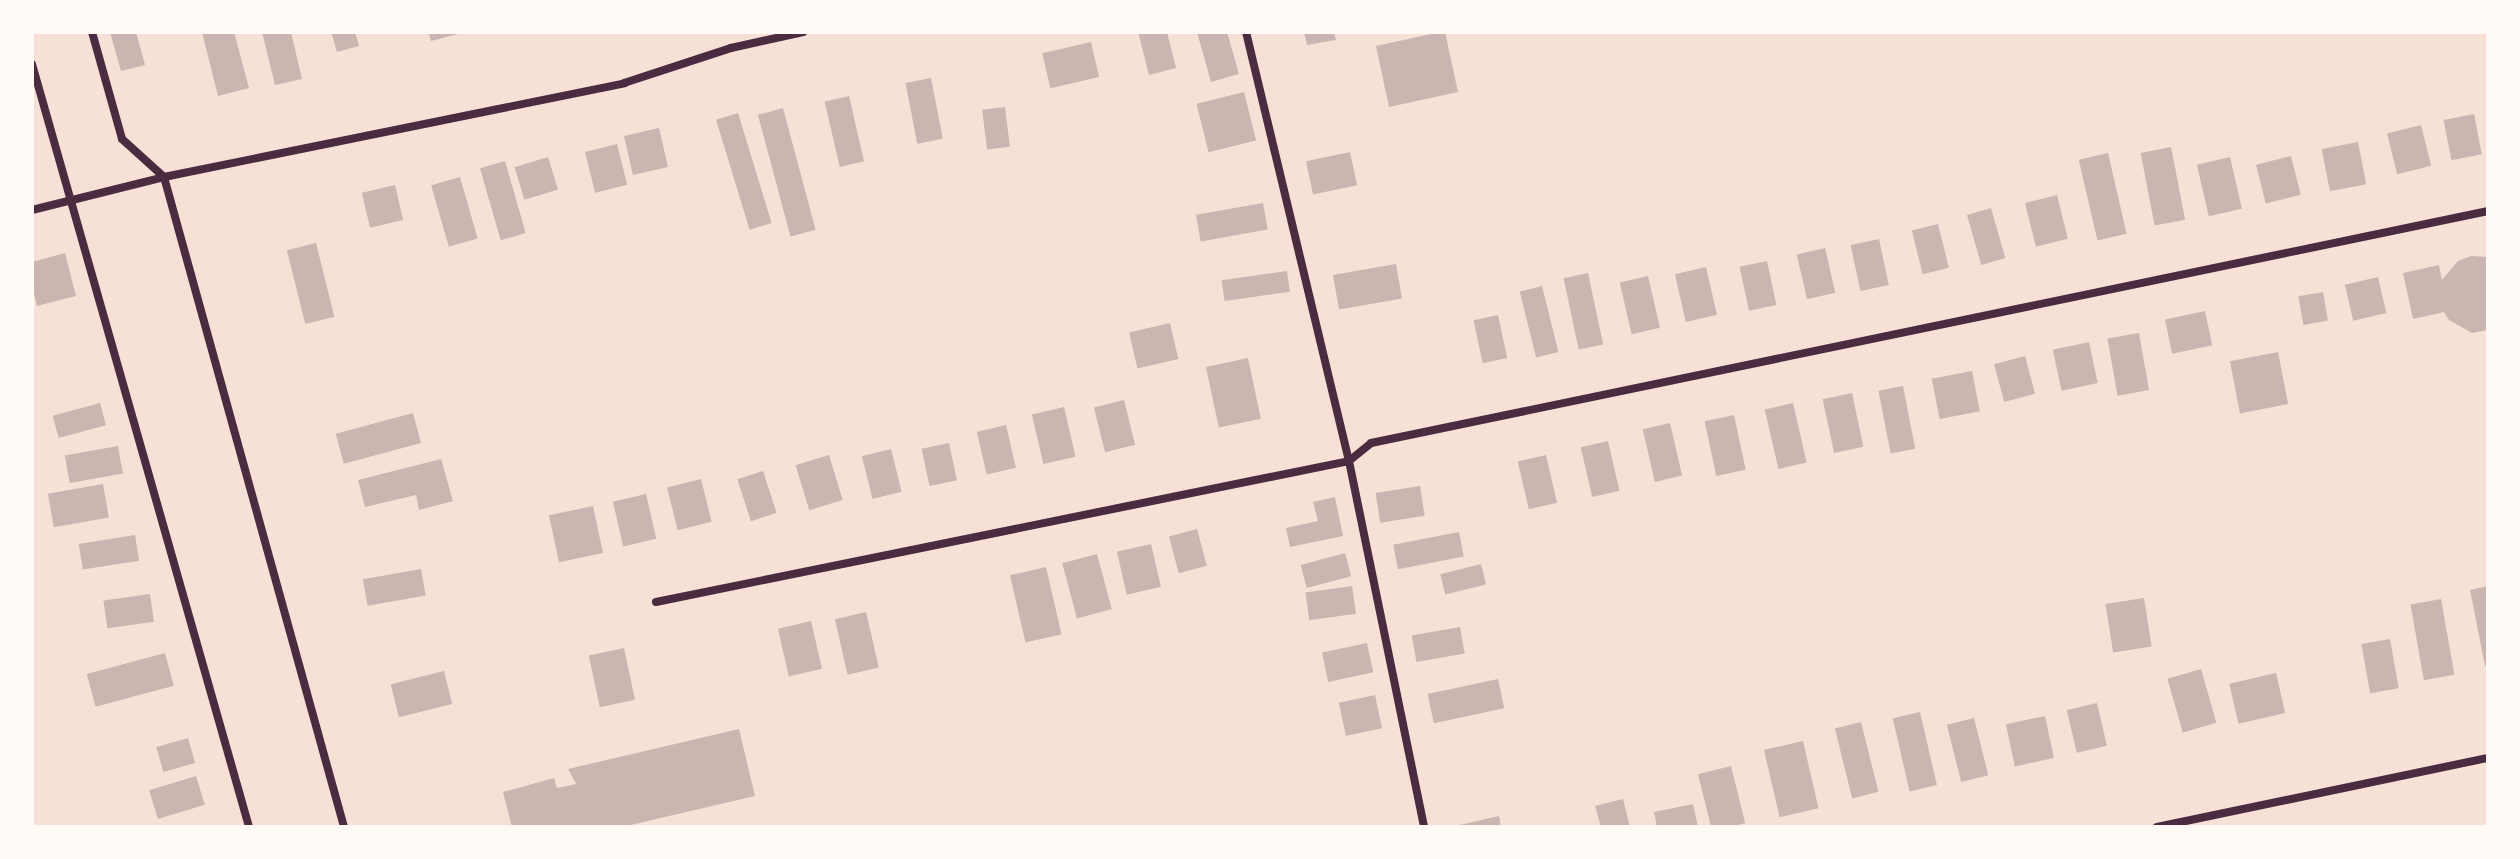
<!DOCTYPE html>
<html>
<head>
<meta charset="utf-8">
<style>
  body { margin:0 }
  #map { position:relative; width:2520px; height:859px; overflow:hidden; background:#f7e1d7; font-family:Overpass,sans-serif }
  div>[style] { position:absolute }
  .building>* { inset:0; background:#ccb4b1; transform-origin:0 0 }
  .minor>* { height:8px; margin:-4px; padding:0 4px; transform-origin:4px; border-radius:4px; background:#4a2c40 }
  span { translate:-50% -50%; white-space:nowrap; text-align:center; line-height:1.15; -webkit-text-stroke:8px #fffaf5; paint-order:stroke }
  .frame { position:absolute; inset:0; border:34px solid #fffaf5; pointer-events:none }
</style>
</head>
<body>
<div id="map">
  <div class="building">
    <div style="clip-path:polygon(110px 32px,136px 32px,145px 65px,121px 71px)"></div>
    <div style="clip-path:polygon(202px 32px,234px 32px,249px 88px,218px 96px)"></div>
    <div style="clip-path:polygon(262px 32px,291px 32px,302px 79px,275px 85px)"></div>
    <div style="clip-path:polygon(331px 32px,355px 32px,359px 46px,337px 52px)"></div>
    <div style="clip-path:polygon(428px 32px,462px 32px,462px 33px,431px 41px)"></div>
    <div style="clip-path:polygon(1138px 32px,1167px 32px,1176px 68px,1149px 75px)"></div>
    <div style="clip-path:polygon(1197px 32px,1227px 32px,1239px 74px,1211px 82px)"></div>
    <div style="clip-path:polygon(1304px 32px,1334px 32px,1336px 40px,1307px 45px)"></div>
    <div style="clip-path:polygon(1440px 32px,1445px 32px,1458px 92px,1389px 107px,1376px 46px)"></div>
    <div style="left:1091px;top:42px;width:36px;height:50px;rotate:77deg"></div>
    <div style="left:931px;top:78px;width:62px;height:26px;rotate:79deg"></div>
    <div style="left:1244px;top:92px;width:50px;height:49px;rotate:76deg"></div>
    <div style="left:849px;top:96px;width:67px;height:25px;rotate:77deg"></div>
    <div style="left:1005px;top:107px;width:40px;height:23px;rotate:83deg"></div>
    <div style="left:783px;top:108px;width:126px;height:26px;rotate:75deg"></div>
    <div style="left:738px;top:113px;width:115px;height:23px;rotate:73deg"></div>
    <div style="left:2474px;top:114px;width:41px;height:31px;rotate:79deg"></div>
    <div style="left:2421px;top:125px;width:42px;height:35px;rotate:76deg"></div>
    <div style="left:659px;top:128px;width:40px;height:36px;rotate:77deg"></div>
    <div style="left:2358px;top:142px;width:43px;height:37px;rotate:79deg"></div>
    <div style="left:617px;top:144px;width:42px;height:33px;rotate:76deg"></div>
    <div style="left:2171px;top:147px;width:74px;height:31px;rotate:79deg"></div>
    <div style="left:1350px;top:152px;width:34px;height:45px;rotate:78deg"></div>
    <div style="left:2108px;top:153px;width:83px;height:30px;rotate:77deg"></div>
    <div style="left:2291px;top:156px;width:40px;height:36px;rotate:76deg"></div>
    <div style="left:548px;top:157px;width:34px;height:35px;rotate:73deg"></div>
    <div style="left:2230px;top:157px;width:53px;height:34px;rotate:77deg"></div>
    <div style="left:505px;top:161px;width:75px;height:26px;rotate:74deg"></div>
    <div style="left:460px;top:177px;width:64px;height:30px;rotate:74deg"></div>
    <div style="left:395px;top:185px;width:36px;height:34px;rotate:77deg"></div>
    <div style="left:2057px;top:195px;width:45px;height:33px;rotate:76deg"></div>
    <div style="left:1263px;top:203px;width:27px;height:68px;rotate:80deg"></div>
    <div style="left:1991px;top:208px;width:52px;height:25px;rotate:74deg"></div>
    <div style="left:1938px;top:224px;width:45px;height:27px;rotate:76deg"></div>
    <div style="left:1879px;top:239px;width:47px;height:29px;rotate:78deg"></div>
    <div style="left:316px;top:243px;width:76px;height:30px;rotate:76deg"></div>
    <div style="left:1825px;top:248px;width:46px;height:29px;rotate:77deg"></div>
    <div style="clip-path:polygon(65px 253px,76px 296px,37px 306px,32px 287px,32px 262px)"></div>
    <div style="clip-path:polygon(2471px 256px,2488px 257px,2488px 330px,2472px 333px,2449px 320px,2444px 312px,2413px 319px,2403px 273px,2439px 265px,2442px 280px,2458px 261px)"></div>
    <div style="left:1767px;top:261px;width:45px;height:28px;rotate:78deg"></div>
    <div style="left:1396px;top:264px;width:35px;height:64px;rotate:80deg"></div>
    <div style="left:1706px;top:267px;width:49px;height:32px;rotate:77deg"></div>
    <div style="left:1287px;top:271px;width:21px;height:66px;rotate:82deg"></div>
    <div style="left:1588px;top:273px;width:73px;height:25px;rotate:78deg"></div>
    <div style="left:1648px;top:276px;width:53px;height:29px;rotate:77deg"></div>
    <div style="left:2378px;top:277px;width:37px;height:34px;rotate:77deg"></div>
    <div style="left:1542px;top:286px;width:68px;height:23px;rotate:76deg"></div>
    <div style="left:2323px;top:292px;width:29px;height:25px;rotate:80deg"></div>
    <div style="left:2205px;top:311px;width:35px;height:41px;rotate:78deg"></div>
    <div style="left:1498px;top:315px;width:44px;height:25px;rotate:78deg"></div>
    <div style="left:1170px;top:323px;width:37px;height:42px;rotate:77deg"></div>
    <div style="left:2139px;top:333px;width:58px;height:32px;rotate:80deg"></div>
    <div style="left:2089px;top:342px;width:42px;height:37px;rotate:78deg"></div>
    <div style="left:2278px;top:352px;width:53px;height:49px;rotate:79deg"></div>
    <div style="left:2025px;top:356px;width:39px;height:32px;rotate:75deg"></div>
    <div style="left:1248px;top:358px;width:62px;height:43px;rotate:78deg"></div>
    <div style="left:1972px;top:371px;width:41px;height:41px;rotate:79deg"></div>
    <div style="left:1903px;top:386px;width:64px;height:25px;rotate:79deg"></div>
    <div style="left:1852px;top:393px;width:55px;height:30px;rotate:78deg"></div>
    <div style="left:1124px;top:400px;width:46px;height:31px;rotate:76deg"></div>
    <div style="left:100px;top:403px;width:23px;height:49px;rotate:75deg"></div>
    <div style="left:1793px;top:403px;width:61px;height:29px;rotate:77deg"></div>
    <div style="left:1064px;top:407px;width:51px;height:33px;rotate:77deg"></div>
    <div style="left:413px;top:413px;width:31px;height:80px;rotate:75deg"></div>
    <div style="left:1734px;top:415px;width:56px;height:30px;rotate:78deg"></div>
    <div style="left:1670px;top:423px;width:54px;height:28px;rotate:77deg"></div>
    <div style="left:1006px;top:425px;width:44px;height:30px;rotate:77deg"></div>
    <div style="left:1608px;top:441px;width:51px;height:28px;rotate:77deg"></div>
    <div style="left:949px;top:443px;width:38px;height:28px;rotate:78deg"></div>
    <div style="left:118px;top:446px;width:28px;height:54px;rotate:80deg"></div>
    <div style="left:891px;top:449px;width:44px;height:30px;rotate:76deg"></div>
    <div style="left:829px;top:455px;width:47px;height:35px;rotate:73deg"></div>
    <div style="left:1546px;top:455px;width:49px;height:29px;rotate:77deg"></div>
    <div style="clip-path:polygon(441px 459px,453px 501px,419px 510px,416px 495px,365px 507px,358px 480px)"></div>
    <div style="left:763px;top:471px;width:44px;height:27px;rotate:72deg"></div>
    <div style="left:701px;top:479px;width:44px;height:35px;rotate:76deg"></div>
    <div style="left:103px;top:484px;width:34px;height:56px;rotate:80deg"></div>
    <div style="left:1420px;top:486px;width:30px;height:45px;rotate:81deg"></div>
    <div style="left:646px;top:494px;width:46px;height:34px;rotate:77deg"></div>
    <div style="clip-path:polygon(1335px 497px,1343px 536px,1290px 547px,1286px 528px,1318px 521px,1313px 502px)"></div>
    <div style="left:593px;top:506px;width:48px;height:45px;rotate:78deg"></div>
    <div style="left:1197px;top:529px;width:38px;height:29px;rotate:75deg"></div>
    <div style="left:1459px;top:532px;width:25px;height:67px;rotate:79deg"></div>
    <div style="left:135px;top:535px;width:26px;height:57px;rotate:81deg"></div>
    <div style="left:1151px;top:544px;width:44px;height:35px;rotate:77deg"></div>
    <div style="left:1345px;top:553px;width:24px;height:46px;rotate:75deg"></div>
    <div style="left:1097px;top:554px;width:57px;height:36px;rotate:75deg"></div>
    <div style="left:1481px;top:564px;width:21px;height:42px;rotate:76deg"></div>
    <div style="left:1046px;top:567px;width:69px;height:37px;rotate:77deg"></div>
    <div style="left:421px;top:569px;width:27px;height:59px;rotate:80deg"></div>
    <div style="left:1352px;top:586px;width:28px;height:47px;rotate:82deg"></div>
    <div style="clip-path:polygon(2488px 586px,2488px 665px,2485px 666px,2470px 590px)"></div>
    <div style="left:150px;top:594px;width:28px;height:47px;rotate:82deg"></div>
    <div style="left:2144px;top:598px;width:49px;height:39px;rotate:81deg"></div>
    <div style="left:2441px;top:599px;width:77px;height:31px;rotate:80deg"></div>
    <div style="left:866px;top:612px;width:57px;height:32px;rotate:77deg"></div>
    <div style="left:811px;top:621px;width:49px;height:34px;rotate:77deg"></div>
    <div style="left:1460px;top:627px;width:27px;height:49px;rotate:80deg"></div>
    <div style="left:2390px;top:639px;width:50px;height:29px;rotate:80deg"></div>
    <div style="left:1367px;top:643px;width:30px;height:46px;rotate:78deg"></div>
    <div style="left:624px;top:648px;width:53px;height:36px;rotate:78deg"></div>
    <div style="left:165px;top:653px;width:34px;height:81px;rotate:75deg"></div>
    <div style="left:2201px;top:669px;width:56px;height:35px;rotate:74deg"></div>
    <div style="left:444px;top:671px;width:34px;height:55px;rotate:76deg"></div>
    <div style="left:2276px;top:673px;width:41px;height:48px;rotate:77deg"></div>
    <div style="left:1498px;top:679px;width:30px;height:72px;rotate:78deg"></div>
    <div style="left:1375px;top:695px;width:34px;height:37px;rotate:78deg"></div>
    <div style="left:2097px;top:703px;width:44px;height:31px;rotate:77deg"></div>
    <div style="left:1920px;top:712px;width:75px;height:28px;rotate:77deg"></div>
    <div style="left:2045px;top:716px;width:43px;height:40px;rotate:78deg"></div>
    <div style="left:1974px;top:718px;width:59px;height:28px;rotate:76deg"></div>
    <div style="left:1861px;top:722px;width:72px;height:27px;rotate:76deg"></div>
    <div style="clip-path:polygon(739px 729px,755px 796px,622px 827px,512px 827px,503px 792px,554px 778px,557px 788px,576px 784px,568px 769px)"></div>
    <div style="left:188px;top:738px;width:26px;height:33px;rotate:74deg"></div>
    <div style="left:1803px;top:741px;width:69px;height:40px;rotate:77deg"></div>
    <div style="left:1731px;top:766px;width:59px;height:34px;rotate:76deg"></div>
    <div style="left:196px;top:776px;width:30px;height:49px;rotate:73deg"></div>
    <div style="clip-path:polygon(1623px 799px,1630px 827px,1601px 827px,1595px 806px)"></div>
    <div style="clip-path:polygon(1693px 804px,1698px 827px,1657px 827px,1654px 812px)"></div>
    <div style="clip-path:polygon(1499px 816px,1501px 827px,1455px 827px,1455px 826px)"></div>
  </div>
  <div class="minor">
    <div style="left:92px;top:32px;width:111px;rotate:74.3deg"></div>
    <div style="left:122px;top:139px;width:57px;rotate:42.1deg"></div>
    <div style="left:164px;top:177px;width:674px;rotate:74.52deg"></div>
    <div style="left:1246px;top:32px;width:441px;rotate:76.5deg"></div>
    <div style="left:1349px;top:461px;width:374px;rotate:78.4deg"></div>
    <div style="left:32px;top:64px;width:793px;rotate:74.12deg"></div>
    <div style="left:32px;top:210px;width:136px;rotate:-14deg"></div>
    <div style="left:164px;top:177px;width:470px;rotate:-11.5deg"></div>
    <div style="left:624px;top:83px;width:113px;rotate:-18.1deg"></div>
    <div style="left:731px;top:48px;width:74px;rotate:-12.5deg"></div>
    <div style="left:656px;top:602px;width:707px;rotate:-11.5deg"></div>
    <div style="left:1349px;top:461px;width:28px;rotate:-39deg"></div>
    <div style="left:1371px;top:443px;width:1141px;rotate:-11.73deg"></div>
    <div style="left:2157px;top:827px;width:338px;rotate:-11.8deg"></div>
  </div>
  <div class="frame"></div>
</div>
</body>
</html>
